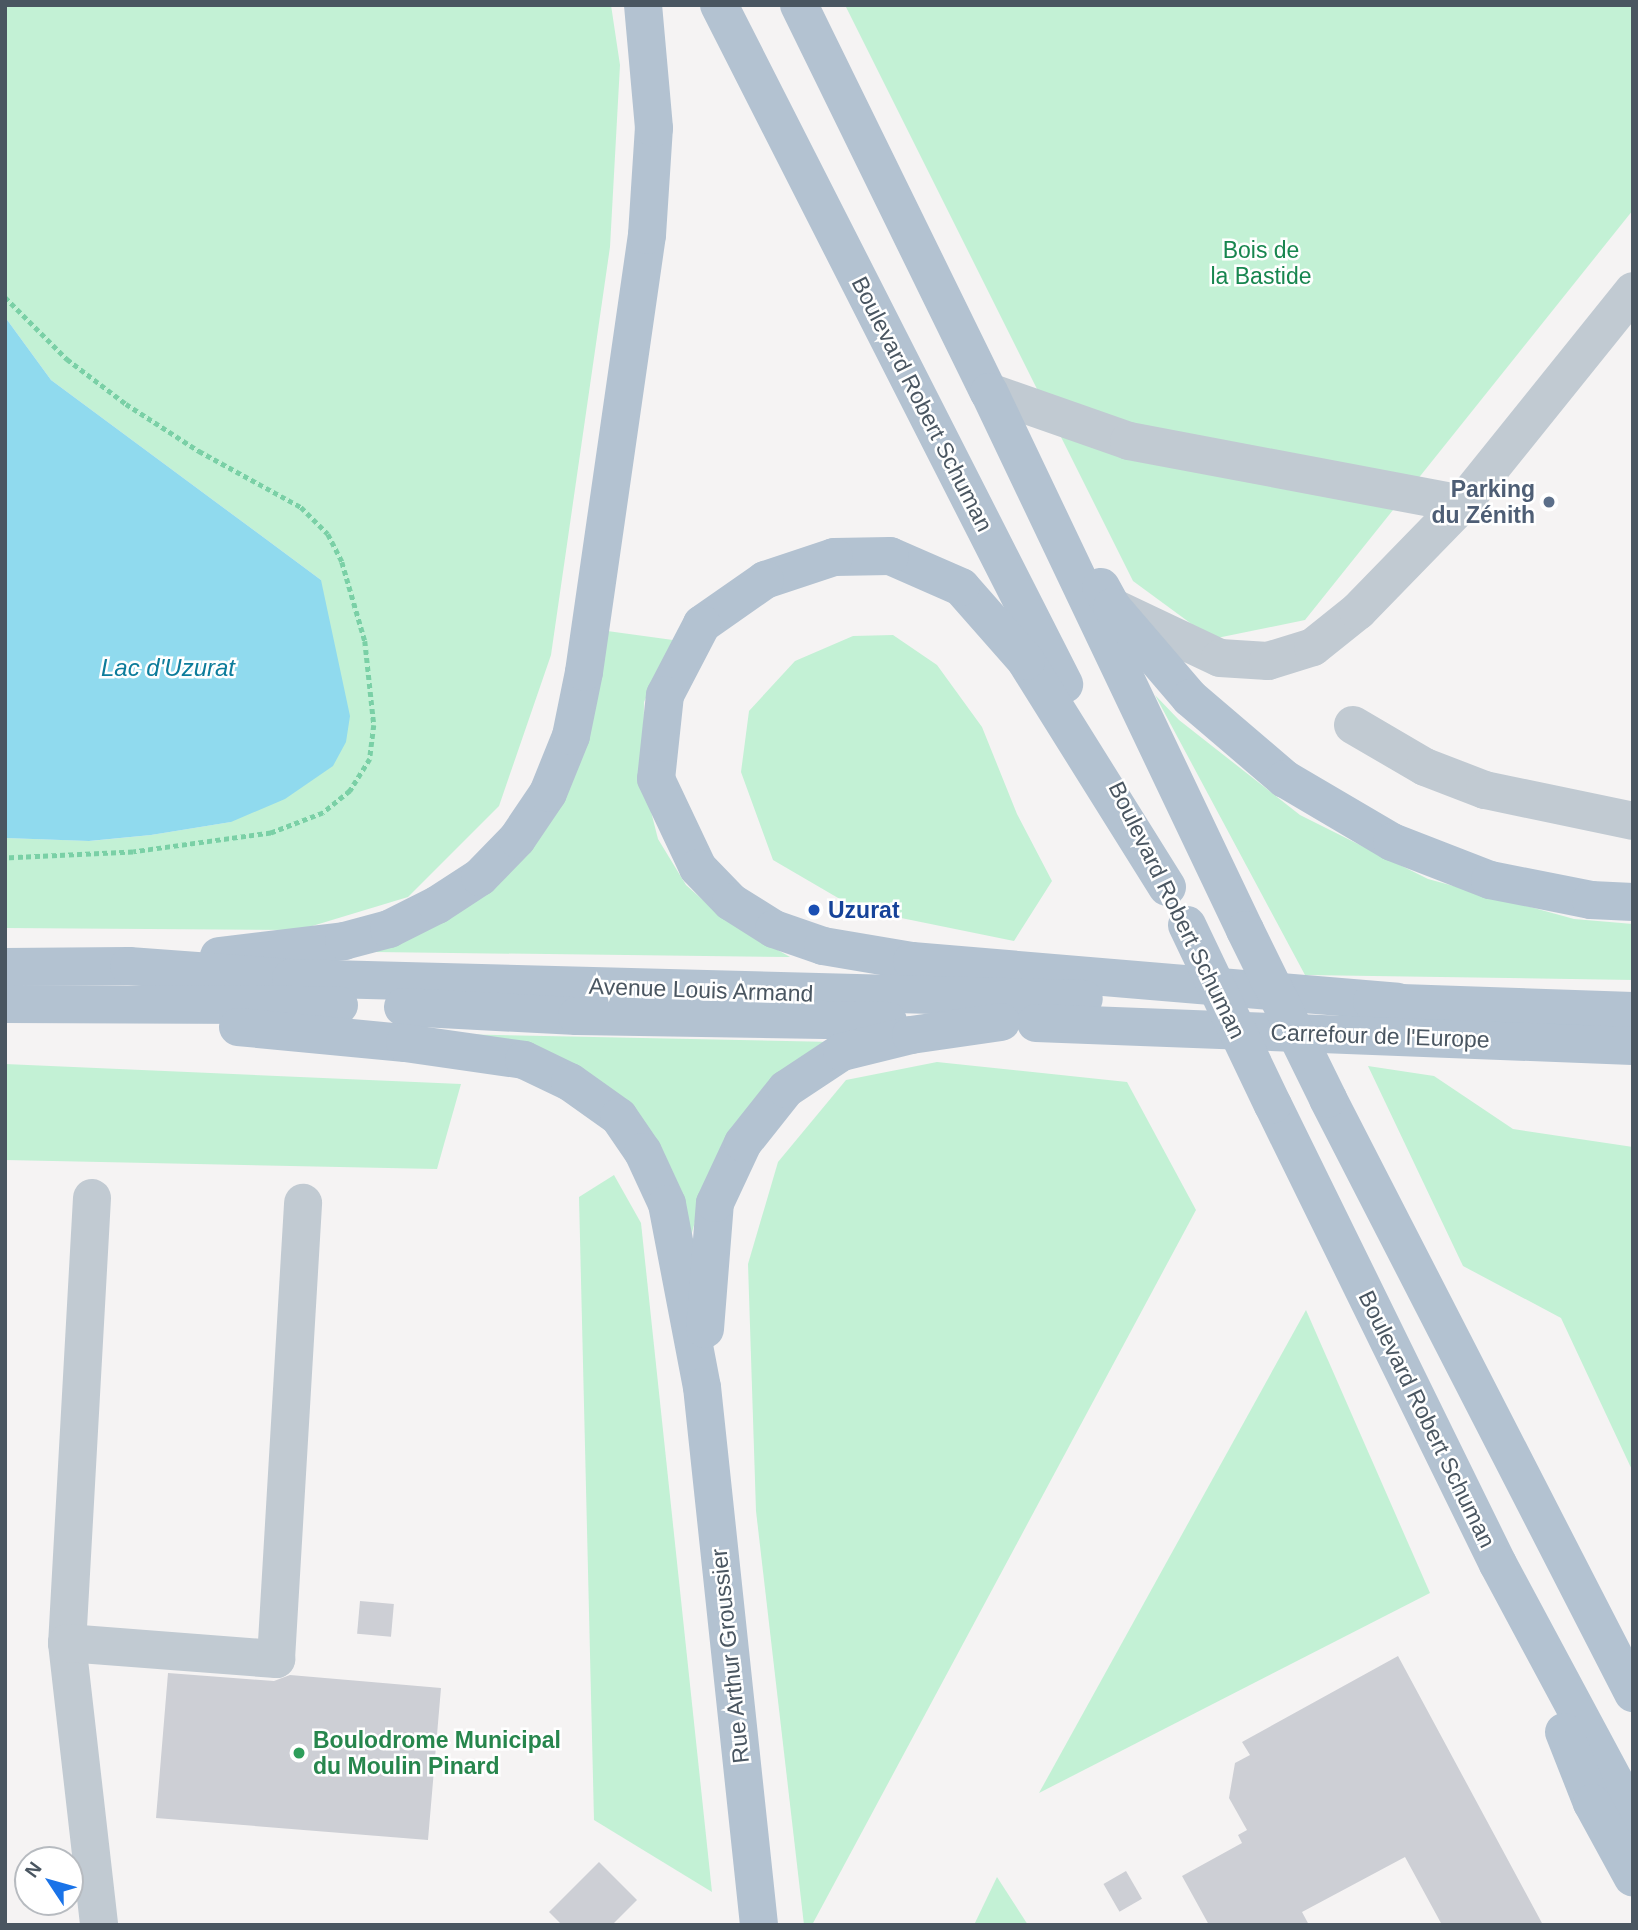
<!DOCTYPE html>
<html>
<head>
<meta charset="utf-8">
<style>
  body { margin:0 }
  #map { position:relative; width:1638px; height:1930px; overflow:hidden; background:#f5f3f3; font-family:Arial,sans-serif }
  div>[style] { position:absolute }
  .green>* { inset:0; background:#c3f1d5 }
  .water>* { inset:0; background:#90daee }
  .building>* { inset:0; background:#cdcfd5; transform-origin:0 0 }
  .path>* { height:4.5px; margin-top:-2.25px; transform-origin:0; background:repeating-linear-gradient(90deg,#7ad0a6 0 5px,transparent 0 8.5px) }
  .minor>* { height:38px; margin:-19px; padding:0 19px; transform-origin:19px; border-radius:19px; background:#c1cad2 }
  .major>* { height:38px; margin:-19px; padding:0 19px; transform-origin:19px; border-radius:19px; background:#b3c2d1 }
  .major-bridge>* { height:38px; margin:-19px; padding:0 19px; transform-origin:19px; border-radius:19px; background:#b3c2d1 }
  .dots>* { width:19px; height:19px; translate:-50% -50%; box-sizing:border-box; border:4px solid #fff; border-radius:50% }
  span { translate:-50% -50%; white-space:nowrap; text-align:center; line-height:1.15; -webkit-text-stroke:5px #fff; paint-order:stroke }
  .park-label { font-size:23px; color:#17864f }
  .street-label { font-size:23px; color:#4a5661 }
  .service-label { font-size:23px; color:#4e5e75; font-weight:700 }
  .right { translate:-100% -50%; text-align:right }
  .transit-label { font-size:23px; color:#164399; font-weight:700 }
  .left { translate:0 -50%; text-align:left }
  .leisure-label { font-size:23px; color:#27864d; font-weight:700 }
  .water-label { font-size:24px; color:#0c7c9b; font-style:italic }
  .frame { position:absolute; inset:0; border:7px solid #4a5661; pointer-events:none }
  .north { position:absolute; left:14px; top:1846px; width:70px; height:70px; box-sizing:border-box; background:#fff; border:2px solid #b7bbc0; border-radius:50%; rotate:306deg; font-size:19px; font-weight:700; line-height:28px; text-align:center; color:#4a5661 }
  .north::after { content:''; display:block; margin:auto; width:24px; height:32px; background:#1a73e8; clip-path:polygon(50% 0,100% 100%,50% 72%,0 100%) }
</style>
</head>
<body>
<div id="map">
  <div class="green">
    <div style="clip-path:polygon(5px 5px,611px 5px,620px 65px,610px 247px,551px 655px,499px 806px,408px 897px,299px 930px,5px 928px,5px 838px,90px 841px,151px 835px,231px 822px,321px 580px,51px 380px,5px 317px)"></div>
    <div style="clip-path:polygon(845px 5px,1633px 5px,1633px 210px,1305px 620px,1212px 639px,1133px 581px)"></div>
    <div style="clip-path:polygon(600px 630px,673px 640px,644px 702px,643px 780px,658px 839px,686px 885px,724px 919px,790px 957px,375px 952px,491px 881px)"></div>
    <div style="clip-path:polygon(893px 635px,937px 665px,982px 727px,1017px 814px,1052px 881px,1014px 941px,857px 909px,773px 860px,741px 772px,749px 711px,795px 661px,853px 636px)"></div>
    <div style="clip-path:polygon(1155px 695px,1179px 720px,1300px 815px,1428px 879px,1574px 919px,1633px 924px,1633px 980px,1305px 975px)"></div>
    <div style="clip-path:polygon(450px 1034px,834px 1042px,703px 1192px,691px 1236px,659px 1145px)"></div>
    <div style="clip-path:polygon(937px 1062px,1127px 1082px,1196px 1210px,812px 1925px,804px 1925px,756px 1511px,748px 1264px,778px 1162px,846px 1080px)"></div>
    <div style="clip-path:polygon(5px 1064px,461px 1084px,437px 1169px,5px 1160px)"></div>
    <div style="clip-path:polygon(1368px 1066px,1434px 1076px,1513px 1129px,1633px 1147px,1633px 1472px,1561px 1318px,1463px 1266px)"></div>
    <div style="clip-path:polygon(614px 1175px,641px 1223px,712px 1892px,594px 1820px,579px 1197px)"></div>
    <div style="clip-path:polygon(1306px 1310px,1430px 1593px,1039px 1793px)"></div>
    <div style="clip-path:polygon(997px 1877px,1028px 1925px,974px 1925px)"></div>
  </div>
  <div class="water">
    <div style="clip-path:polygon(5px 317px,51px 380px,321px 580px,350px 716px,346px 742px,333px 766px,285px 799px,231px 822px,151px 835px,89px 841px,5px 838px)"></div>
  </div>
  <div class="building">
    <div style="left:360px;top:1601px;width:34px;height:33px;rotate:5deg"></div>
    <div style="clip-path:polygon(1398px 1656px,1543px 1925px,1442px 1925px,1405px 1857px,1302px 1912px,1309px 1925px,1209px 1925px,1182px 1876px,1242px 1843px,1238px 1835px,1247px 1830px,1229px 1798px,1235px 1763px,1250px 1755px,1242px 1742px)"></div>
    <div style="clip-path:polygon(168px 1673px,274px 1681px,290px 1675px,441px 1688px,428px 1840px,156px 1818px)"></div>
    <div style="clip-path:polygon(599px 1862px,637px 1900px,612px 1925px,562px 1925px,549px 1912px)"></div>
    <div style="left:1126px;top:1871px;width:32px;height:26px;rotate:60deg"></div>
  </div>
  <div class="path">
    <div style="left:5px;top:297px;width:88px;rotate:45deg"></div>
    <div style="left:67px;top:359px;width:74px;rotate:37.3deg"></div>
    <div style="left:126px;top:404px;width:87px;rotate:32.8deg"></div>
    <div style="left:199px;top:451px;width:116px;rotate:28.8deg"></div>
    <div style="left:301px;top:507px;width:38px;rotate:45deg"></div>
    <div style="left:328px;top:534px;width:31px;rotate:63deg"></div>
    <div style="left:342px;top:562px;width:82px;rotate:73.8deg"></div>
    <div style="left:365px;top:641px;width:84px;rotate:83.9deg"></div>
    <div style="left:374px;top:725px;width:34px;rotate:97deg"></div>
    <div style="left:370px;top:759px;width:38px;rotate:122deg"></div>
    <div style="left:350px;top:791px;width:35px;rotate:141deg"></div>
    <div style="left:323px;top:813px;width:56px;rotate:159deg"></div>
    <div style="left:271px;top:833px;width:139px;rotate:172.2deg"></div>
    <div style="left:133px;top:852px;width:128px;rotate:177.3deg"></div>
  </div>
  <div class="minor">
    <div style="left:989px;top:392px;width:148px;rotate:19.3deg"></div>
    <div style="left:1129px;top:441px;width:339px;rotate:10.7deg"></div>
    <div style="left:1112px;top:607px;width:119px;rotate:25.3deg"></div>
    <div style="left:1220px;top:658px;width:48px;rotate:3.6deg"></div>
    <div style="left:1268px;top:661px;width:47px;rotate:-17.3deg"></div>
    <div style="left:1313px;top:647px;width:58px;rotate:-38.7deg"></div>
    <div style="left:1358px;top:611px;width:149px;rotate:-45.8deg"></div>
    <div style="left:1462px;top:504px;width:273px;rotate:-51.2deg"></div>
    <div style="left:1353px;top:725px;width:83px;rotate:30.3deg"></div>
    <div style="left:1425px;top:767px;width:64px;rotate:21deg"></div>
    <div style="left:1485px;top:790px;width:151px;rotate:11.8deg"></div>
    <div style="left:92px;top:1198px;width:446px;rotate:93.2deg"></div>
    <div style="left:67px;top:1643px;width:284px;rotate:83.5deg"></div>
    <div style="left:67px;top:1643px;width:210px;rotate:4.4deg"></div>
    <div style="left:276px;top:1659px;width:457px;rotate:-86.6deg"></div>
  </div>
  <div class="major">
    <div style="left:719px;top:5px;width:762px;rotate:63.06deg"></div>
    <div style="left:799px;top:5px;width:431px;rotate:63.9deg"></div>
    <div style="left:989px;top:392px;width:596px;rotate:64.55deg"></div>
    <div style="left:1101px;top:587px;width:23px;rotate:61deg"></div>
    <div style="left:1112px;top:607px;width:120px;rotate:49.4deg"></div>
    <div style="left:1190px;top:698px;width:125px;rotate:40.5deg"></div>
    <div style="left:1285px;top:779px;width:124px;rotate:30.5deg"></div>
    <div style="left:1392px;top:842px;width:105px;rotate:21.2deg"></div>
    <div style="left:1490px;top:880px;width:103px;rotate:11.2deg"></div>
    <div style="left:1591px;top:900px;width:42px;rotate:2.7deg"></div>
    <div style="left:1167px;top:887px;width:266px;rotate:-122deg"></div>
    <div style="left:1026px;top:661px;width:98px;rotate:-131.3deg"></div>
    <div style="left:961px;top:587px;width:77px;rotate:-156.4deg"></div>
    <div style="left:890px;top:556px;width:56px;rotate:179deg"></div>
    <div style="left:834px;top:557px;width:73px;rotate:161.6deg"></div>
    <div style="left:765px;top:580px;width:77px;rotate:145.1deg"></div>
    <div style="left:702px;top:624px;width:80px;rotate:117.5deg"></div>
    <div style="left:665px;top:695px;width:84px;rotate:96.1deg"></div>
    <div style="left:656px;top:779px;width:98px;rotate:64.7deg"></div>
    <div style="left:698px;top:868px;width:47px;rotate:45.9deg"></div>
    <div style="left:731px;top:902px;width:51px;rotate:32.1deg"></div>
    <div style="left:774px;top:929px;width:52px;rotate:19.1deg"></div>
    <div style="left:823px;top:946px;width:90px;rotate:9.6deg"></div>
    <div style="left:912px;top:961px;width:487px;rotate:4.8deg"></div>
    <div style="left:219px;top:956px;width:126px;rotate:-6.8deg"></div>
    <div style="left:344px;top:941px;width:47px;rotate:-14.9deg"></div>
    <div style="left:389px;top:929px;width:54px;rotate:-26.6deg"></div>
    <div style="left:437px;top:905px;width:51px;rotate:-33.1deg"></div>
    <div style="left:480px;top:877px;width:53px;rotate:-45.8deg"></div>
    <div style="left:517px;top:839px;width:55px;rotate:-56deg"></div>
    <div style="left:548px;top:793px;width:61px;rotate:-68deg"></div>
    <div style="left:571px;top:736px;width:65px;rotate:-78.5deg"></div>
    <div style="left:584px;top:672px;width:442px;rotate:-81.8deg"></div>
    <div style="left:647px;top:235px;width:107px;rotate:-86.3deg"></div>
    <div style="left:654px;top:128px;width:123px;rotate:-95.1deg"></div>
    <div style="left:5px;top:967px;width:124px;rotate:-0.5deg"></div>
    <div style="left:129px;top:966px;width:162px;rotate:4.2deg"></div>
    <div style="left:291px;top:978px;width:793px;rotate:1.52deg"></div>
    <div style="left:1372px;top:1002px;width:261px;rotate:2deg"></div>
    <div style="left:5px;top:1004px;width:334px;rotate:0.2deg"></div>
    <div style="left:403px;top:1007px;width:174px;rotate:3deg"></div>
    <div style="left:577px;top:1016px;width:311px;rotate:0.9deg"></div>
    <div style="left:1036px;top:1023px;width:597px;rotate:2.21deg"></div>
    <div style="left:238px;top:1027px;width:168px;rotate:5.5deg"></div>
    <div style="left:405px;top:1043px;width:120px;rotate:8.1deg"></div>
    <div style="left:524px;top:1060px;width:51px;rotate:25.6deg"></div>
    <div style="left:570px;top:1082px;width:60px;rotate:35.5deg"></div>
    <div style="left:619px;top:1117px;width:42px;rotate:55.6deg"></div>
    <div style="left:643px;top:1152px;width:57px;rotate:65.2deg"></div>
    <div style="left:667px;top:1204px;width:186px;rotate:79.2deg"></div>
    <div style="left:702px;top:1387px;width:541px;rotate:83.95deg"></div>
    <div style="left:1328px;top:1099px;width:668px;rotate:62.82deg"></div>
    <div style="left:1273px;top:1105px;width:511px;rotate:63.89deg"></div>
    <div style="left:1498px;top:1564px;width:286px;rotate:61.8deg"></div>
    <div style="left:705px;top:1329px;width:126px;rotate:-85.5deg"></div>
    <div style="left:715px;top:1203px;width:66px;rotate:-65deg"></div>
    <div style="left:743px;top:1143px;width:69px;rotate:-51.5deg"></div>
    <div style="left:786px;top:1089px;width:67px;rotate:-33.5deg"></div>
    <div style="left:842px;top:1052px;width:71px;rotate:-13.8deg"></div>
    <div style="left:911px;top:1035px;width:91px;rotate:-8.2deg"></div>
    <div style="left:1564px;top:1732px;width:76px;rotate:68.5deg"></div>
    <div style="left:1592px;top:1803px;width:85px;rotate:61.3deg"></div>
  </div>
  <div class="major-bridge">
    <div style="left:1187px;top:925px;width:199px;rotate:64.5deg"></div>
    <div style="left:1245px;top:930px;width:188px;rotate:63.8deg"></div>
  </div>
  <div class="dots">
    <div style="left:1549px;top:502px;background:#5c6f8a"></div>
    <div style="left:814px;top:910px;background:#1a4fb4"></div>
    <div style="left:299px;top:1753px;background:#2e9e5b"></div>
  </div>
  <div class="park-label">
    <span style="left:1261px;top:263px">Bois de<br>la Bastide</span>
  </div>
  <div class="street-label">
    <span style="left:922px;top:404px;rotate:63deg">Boulevard Robert Schuman</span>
    <span style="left:1177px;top:910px;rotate:64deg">Boulevard Robert Schuman</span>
    <span style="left:701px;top:990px;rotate:2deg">Avenue Louis Armand</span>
    <span style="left:1380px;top:1036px;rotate:2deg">Carrefour de l'Europe</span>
    <span style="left:1427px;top:1419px;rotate:64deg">Boulevard Robert Schuman</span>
    <span style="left:730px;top:1656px;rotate:-96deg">Rue Arthur Groussier</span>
  </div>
  <div class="service-label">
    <span class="right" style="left:1535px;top:502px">Parking<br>du Zénith</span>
  </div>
  <div class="transit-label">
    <span class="left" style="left:828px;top:910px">Uzurat</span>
  </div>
  <div class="leisure-label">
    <span class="left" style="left:313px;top:1753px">Boulodrome Municipal<br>du Moulin Pinard</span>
  </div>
  <div class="water-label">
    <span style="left:168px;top:668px">Lac d'Uzurat</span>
  </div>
  <div class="frame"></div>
  <div class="north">N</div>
</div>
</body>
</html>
